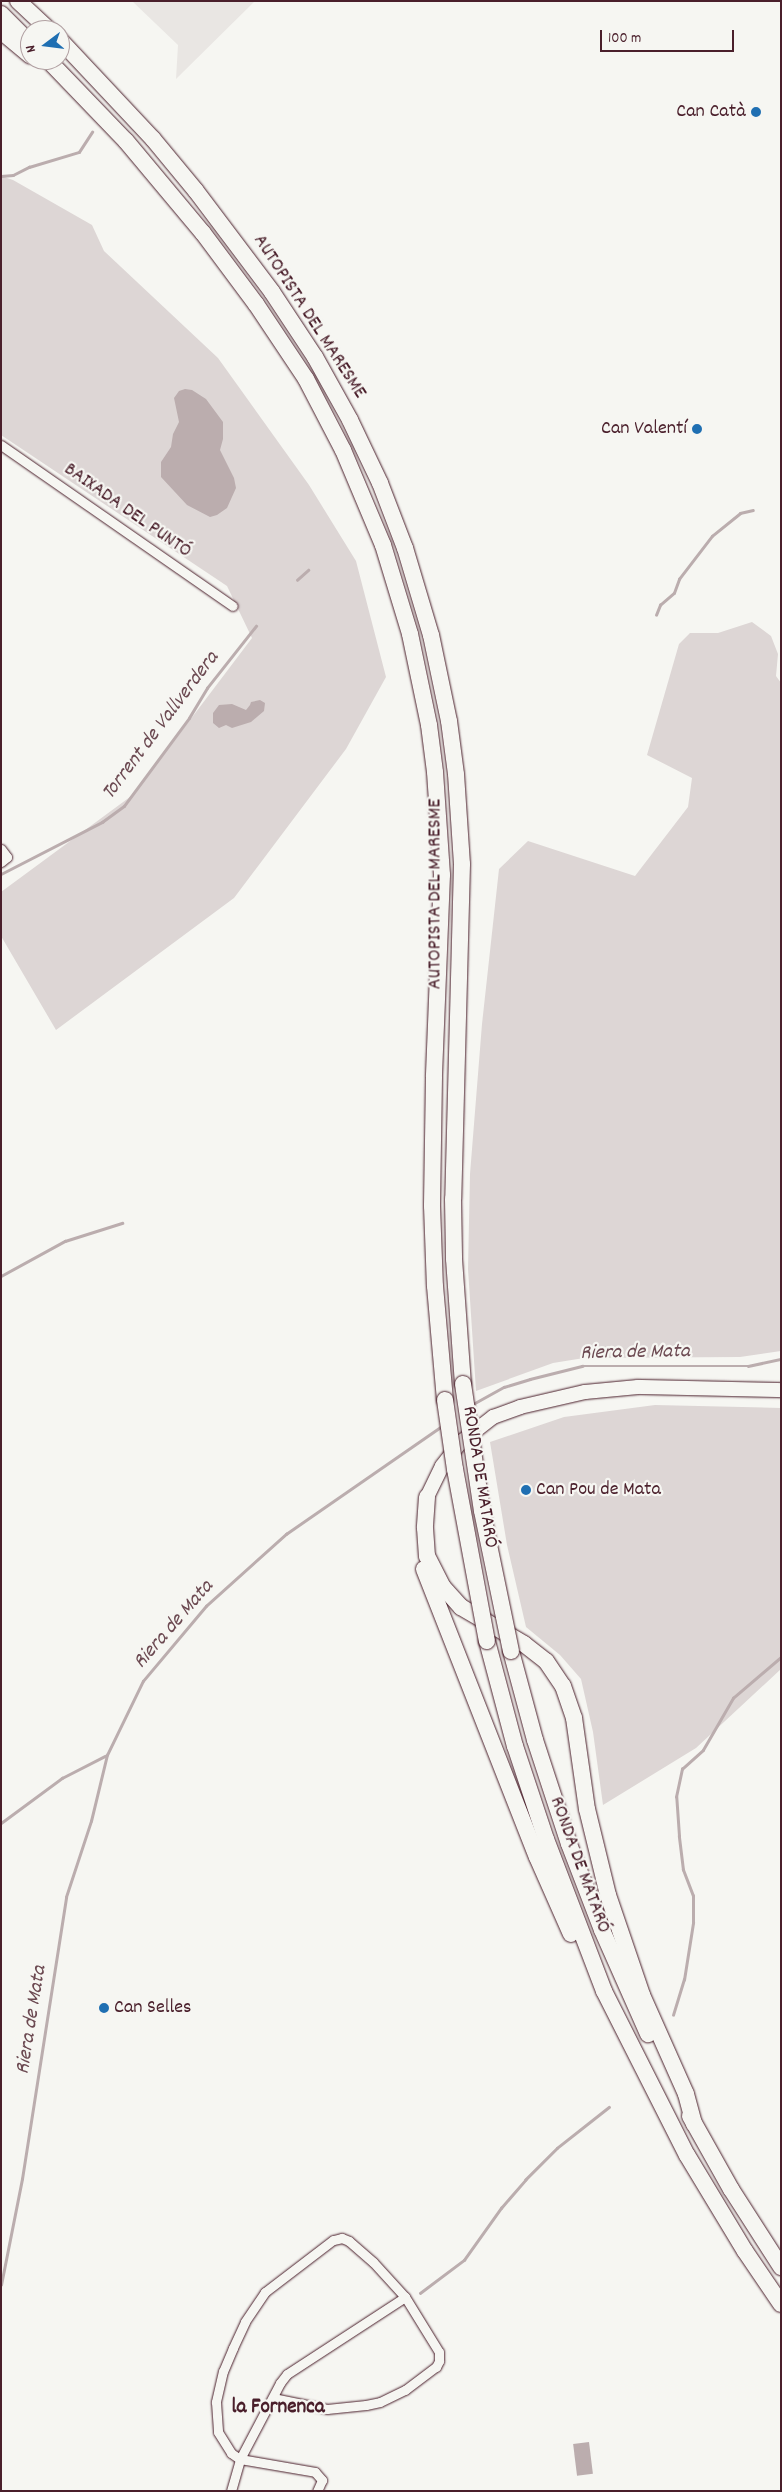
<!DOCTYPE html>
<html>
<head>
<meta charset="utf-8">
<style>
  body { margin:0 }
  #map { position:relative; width:782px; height:2492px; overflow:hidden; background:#f6f6f2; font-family:Dekko,sans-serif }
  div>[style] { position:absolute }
  .built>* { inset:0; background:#e9e6e3 }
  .green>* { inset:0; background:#ddd6d5 }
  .water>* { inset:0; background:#bbadae; transform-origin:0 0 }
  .stream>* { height:2.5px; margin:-1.25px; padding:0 1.25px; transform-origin:1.25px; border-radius:1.25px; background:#bbadae }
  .roads { filter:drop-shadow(0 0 1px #4a1f2b) drop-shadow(0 0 1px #4a1f2b) }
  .street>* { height:9px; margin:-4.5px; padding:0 4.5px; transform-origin:4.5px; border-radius:4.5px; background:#f6f6f2 }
  .primary>* { height:14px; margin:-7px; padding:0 7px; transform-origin:7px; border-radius:7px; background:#f6f6f2 }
  .highway>* { height:16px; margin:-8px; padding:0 8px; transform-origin:8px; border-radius:8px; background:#f6f6f2 }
  .bridges { filter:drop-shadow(0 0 1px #4a1f2b) drop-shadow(0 0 1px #4a1f2b) }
  .highway-bridge>* { height:16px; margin:-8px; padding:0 8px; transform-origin:8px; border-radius:8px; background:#f6f6f2 }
  .dots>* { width:14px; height:14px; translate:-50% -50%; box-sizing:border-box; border:2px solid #f6f6f2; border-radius:50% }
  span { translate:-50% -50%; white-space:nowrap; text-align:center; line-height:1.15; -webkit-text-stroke:4.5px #f6f6f2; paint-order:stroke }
  .poi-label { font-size:20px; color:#4a1f2b }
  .right { translate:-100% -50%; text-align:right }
  .left { translate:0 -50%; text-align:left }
  .street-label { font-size:20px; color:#4a1f2b }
  .water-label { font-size:21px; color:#6c4a52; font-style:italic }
  .neighbourhood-label { font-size:21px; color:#4a1f2b; font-weight:700 }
  .frame { position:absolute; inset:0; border:2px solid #4a1f2b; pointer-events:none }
  .north { position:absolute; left:20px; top:20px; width:50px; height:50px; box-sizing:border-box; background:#f6f6f2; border:1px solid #b1a0a2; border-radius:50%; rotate:255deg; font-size:14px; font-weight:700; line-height:20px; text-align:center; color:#4a1f2b }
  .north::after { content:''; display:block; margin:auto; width:18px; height:22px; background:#1f6fb2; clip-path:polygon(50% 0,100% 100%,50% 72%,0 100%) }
  .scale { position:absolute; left:600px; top:30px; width:134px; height:22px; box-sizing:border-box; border:2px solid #4a1f2b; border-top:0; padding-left:6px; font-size:15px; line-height:18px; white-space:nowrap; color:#4a1f2b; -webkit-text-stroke:4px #f6f6f2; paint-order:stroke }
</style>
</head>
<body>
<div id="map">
  <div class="built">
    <div style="clip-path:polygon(132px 1px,255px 1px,176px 79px,178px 45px)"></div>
  </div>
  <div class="green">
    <div style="clip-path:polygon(1px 176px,13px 180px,92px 225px,104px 251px,218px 358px,309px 485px,356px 561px,386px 677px,346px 749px,234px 898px,56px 1030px,1px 936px,1px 892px,134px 794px,252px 638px,227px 586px,1px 435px)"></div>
    <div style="clip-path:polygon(752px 622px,771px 636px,778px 654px,776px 676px,781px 683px,781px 1351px,740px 1357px,584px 1358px,553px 1363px,476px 1391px,468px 1269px,470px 1174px,482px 1024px,499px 869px,528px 841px,635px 876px,688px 807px,692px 778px,647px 755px,679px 644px,690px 633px,718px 633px)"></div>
    <div style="clip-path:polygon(655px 1405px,781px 1408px,781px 1669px,696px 1748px,603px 1805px,593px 1732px,581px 1679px,560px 1655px,526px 1627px,507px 1545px,490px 1442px,564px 1417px)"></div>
  </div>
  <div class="water">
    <div style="clip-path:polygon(185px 389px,192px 390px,206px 399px,223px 422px,223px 439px,220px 450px,234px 478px,236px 488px,227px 508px,217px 515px,210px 517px,187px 505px,161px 477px,161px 462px,171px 447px,173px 434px,179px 422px,174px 398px,179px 391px)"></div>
    <div style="clip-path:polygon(260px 700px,265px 703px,264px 711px,251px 722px,232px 728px,226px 725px,219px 728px,213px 723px,213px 713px,219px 705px,232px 704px,246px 710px,250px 705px,251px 702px)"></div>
    <div style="left:589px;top:2442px;width:32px;height:16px;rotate:83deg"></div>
  </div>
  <div class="stream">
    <div style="left:1px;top:176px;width:12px;rotate:-5deg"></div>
    <div style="left:13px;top:175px;width:18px;rotate:-27deg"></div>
    <div style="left:29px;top:167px;width:52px;rotate:-16.7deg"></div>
    <div style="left:79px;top:152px;width:24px;rotate:-57deg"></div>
    <div style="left:297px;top:580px;width:15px;rotate:-42deg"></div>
    <div style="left:656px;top:615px;width:11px;rotate:-68deg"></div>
    <div style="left:660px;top:605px;width:18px;rotate:-41deg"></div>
    <div style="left:674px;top:593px;width:15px;rotate:-70deg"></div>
    <div style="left:679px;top:579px;width:54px;rotate:-52.5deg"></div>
    <div style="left:712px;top:536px;width:36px;rotate:-39deg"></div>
    <div style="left:740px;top:513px;width:13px;rotate:-13deg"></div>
    <div style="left:1px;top:874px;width:114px;rotate:-27.2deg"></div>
    <div style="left:102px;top:822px;width:27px;rotate:-36deg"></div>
    <div style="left:124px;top:806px;width:109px;rotate:-53.5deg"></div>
    <div style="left:189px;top:718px;width:35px;rotate:-59deg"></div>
    <div style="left:207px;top:688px;width:79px;rotate:-51.7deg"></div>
    <div style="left:1px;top:1276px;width:73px;rotate:-28.7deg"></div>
    <div style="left:65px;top:1241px;width:60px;rotate:-17.5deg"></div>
    <div style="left:473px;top:1404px;width:35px;rotate:-29deg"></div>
    <div style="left:504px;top:1387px;width:27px;rotate:-17deg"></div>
    <div style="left:530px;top:1379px;width:54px;rotate:-14deg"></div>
    <div style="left:582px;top:1366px;width:166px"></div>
    <div style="left:748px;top:1366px;width:34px;rotate:-12deg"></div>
    <div style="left:1px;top:1823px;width:76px;rotate:-36.4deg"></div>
    <div style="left:62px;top:1778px;width:48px;rotate:-27.1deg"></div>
    <div style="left:673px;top:2015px;width:37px;rotate:-73deg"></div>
    <div style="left:684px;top:1980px;width:58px;rotate:-81deg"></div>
    <div style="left:693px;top:1923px;width:27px;rotate:-90deg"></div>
    <div style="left:693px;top:1896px;width:28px;rotate:-111deg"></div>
    <div style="left:683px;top:1870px;width:34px;rotate:-97deg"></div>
    <div style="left:679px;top:1836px;width:39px;rotate:-94deg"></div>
    <div style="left:676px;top:1797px;width:29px;rotate:-78deg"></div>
    <div style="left:682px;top:1769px;width:28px;rotate:-42deg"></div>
    <div style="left:703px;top:1750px;width:60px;rotate:-60deg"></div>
    <div style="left:733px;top:1698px;width:63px;rotate:-40.5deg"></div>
    <div style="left:1px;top:2285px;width:108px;rotate:-78.8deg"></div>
    <div style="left:22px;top:2179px;width:285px;rotate:-81.1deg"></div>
    <div style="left:66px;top:1897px;width:80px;rotate:-71.8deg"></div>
    <div style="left:91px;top:1821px;width:68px;rotate:-76.4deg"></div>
    <div style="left:107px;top:1755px;width:82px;rotate:-64.1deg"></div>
    <div style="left:143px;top:1681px;width:98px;rotate:-50deg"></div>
    <div style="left:206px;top:1606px;width:108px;rotate:-42deg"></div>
    <div style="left:286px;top:1534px;width:190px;rotate:-34.7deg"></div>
    <div style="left:420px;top:2293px;width:55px;rotate:-36.9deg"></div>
    <div style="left:464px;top:2260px;width:64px;rotate:-54.6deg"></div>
    <div style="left:501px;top:2208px;width:37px;rotate:-49deg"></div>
    <div style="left:525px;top:2180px;width:45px;rotate:-45deg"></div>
    <div style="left:557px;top:2148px;width:66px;rotate:-38.3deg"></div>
  </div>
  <div class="roads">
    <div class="street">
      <div style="left:1px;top:445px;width:282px;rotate:34.8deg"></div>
      <div style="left:1px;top:849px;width:10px;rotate:53deg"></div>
      <div style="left:7px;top:857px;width:8px;rotate:140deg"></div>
      <div style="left:273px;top:2398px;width:55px;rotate:11.5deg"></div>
      <div style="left:327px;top:2409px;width:39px;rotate:-6deg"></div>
      <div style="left:366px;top:2405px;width:14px;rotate:-12deg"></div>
      <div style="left:380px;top:2402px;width:28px;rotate:-26deg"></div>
      <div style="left:405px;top:2390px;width:39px;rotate:-37deg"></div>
      <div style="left:436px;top:2367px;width:7px;rotate:-63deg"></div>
      <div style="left:439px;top:2361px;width:9px;rotate:-90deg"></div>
      <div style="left:439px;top:2352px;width:65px;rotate:-121.7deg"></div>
      <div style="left:405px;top:2297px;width:47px;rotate:-132.4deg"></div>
      <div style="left:373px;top:2262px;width:32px;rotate:-139deg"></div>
      <div style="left:349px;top:2241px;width:8px;rotate:-157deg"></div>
      <div style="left:342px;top:2238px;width:9px;rotate:167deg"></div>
      <div style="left:333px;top:2240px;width:86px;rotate:142.6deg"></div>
      <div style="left:265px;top:2292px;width:36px;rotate:124deg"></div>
      <div style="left:245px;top:2322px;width:29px;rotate:115deg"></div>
      <div style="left:233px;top:2348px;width:25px;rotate:113deg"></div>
      <div style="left:223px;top:2371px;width:32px;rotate:103deg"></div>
      <div style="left:216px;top:2402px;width:30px;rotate:86deg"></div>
      <div style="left:218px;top:2432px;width:25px;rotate:58deg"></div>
      <div style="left:231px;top:2453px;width:11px;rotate:34deg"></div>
      <div style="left:240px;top:2459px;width:76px;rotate:9.8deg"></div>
      <div style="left:315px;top:2472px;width:11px;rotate:49deg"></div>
      <div style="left:322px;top:2480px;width:12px;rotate:114deg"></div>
      <div style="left:231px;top:2491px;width:33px;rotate:-74deg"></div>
      <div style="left:240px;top:2459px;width:86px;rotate:-62.2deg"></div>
      <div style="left:280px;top:2383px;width:11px;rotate:-52deg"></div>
      <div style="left:287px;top:2374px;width:141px;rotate:-33.1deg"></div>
    </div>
    <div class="primary">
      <div style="left:427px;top:1497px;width:34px;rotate:-64deg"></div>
      <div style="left:442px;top:1466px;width:31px;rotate:-52deg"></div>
      <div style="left:461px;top:1442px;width:41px;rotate:-38deg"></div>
      <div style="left:493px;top:1417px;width:29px;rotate:-20deg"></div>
      <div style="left:520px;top:1407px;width:67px;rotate:-13deg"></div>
      <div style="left:585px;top:1392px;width:53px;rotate:-5.4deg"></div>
      <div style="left:638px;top:1387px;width:143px;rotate:1.2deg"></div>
    </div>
    <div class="highway">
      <div style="left:18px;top:1px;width:42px;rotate:43.1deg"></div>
      <div style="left:1px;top:14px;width:41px;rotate:45deg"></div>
      <div style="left:1px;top:31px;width:38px;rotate:40deg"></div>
      <div style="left:60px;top:40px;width:136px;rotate:46.8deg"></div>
      <div style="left:153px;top:139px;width:67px;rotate:50.4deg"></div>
      <div style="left:196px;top:191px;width:126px;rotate:53deg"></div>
      <div style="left:272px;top:292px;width:78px;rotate:56.5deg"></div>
      <div style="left:315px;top:357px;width:72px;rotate:60.9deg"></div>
      <div style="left:350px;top:420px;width:70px;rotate:64.5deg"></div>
      <div style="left:380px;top:483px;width:70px;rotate:69deg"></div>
      <div style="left:405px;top:548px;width:91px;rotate:73.4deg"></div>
      <div style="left:431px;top:635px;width:88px;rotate:78.2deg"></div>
      <div style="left:449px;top:721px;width:53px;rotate:82.5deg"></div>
      <div style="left:456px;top:774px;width:90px;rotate:86.2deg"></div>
      <div style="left:462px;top:864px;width:335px;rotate:91.5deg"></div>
      <div style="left:453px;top:1199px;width:60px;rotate:89deg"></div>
      <div style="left:454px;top:1259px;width:125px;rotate:85.9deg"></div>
      <div style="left:48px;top:60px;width:112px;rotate:46.1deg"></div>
      <div style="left:126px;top:141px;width:120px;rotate:50.1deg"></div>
      <div style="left:203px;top:233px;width:89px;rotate:53.3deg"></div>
      <div style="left:256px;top:304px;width:90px;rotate:56.3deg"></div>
      <div style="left:306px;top:379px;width:80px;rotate:62.5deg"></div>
      <div style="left:343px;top:450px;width:103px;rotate:67.2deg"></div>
      <div style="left:383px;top:545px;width:93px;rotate:73.1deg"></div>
      <div style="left:410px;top:634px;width:93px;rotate:78.2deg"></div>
      <div style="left:429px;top:725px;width:47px;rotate:82.7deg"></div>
      <div style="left:435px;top:772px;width:103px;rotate:86.1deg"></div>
      <div style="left:442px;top:875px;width:202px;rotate:92.3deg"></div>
      <div style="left:434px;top:1077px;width:129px;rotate:90.9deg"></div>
      <div style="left:432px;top:1206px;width:80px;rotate:87.9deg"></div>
      <div style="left:435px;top:1286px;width:114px;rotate:85deg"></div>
      <div style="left:427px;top:1497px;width:31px;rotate:94deg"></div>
      <div style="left:425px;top:1528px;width:28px;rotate:86deg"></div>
      <div style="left:427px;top:1556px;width:35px;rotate:63deg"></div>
      <div style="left:443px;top:1587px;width:27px;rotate:48deg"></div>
      <div style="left:461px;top:1607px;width:73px;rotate:30.4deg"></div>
      <div style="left:524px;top:1644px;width:28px;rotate:38deg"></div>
      <div style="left:546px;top:1661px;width:30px;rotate:56deg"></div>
      <div style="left:563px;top:1686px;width:34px;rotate:71deg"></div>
      <div style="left:574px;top:1718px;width:92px;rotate:81.9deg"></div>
      <div style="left:587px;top:1809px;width:89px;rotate:76.3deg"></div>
      <div style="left:608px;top:1895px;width:106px;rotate:71.2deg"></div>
      <div style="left:642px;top:1995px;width:108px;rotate:66deg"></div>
      <div style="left:686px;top:2094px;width:31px;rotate:75deg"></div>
      <div style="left:424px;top:1569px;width:309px;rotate:68.6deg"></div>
      <div style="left:537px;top:1857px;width:84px;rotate:66.2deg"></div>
      <div style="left:487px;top:1641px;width:109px;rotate:75.1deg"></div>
      <div style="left:515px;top:1746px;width:98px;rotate:71.6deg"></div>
      <div style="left:546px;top:1839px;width:163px;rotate:69.1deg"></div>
      <div style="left:604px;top:1991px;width:184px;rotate:63.2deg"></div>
      <div style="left:687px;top:2155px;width:112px;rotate:58.9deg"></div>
      <div style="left:745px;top:2251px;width:64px;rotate:55.8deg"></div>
      <div style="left:511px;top:1651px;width:92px;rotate:74.9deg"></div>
      <div style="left:535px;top:1740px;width:109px;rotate:71.9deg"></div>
      <div style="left:569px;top:1844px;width:92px;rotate:69deg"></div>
      <div style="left:602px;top:1930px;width:114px;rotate:66.1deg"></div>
      <div style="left:690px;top:2116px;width:84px;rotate:60.7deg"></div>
      <div style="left:731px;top:2189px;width:93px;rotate:57.3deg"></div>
    </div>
  </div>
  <div class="bridges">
    <div class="highway-bridge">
      <div style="left:463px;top:1384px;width:128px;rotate:81.5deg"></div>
      <div style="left:482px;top:1511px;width:143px;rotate:78.3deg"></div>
      <div style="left:445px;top:1400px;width:70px;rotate:81.8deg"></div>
      <div style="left:455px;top:1469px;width:175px;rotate:79.5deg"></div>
    </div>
  </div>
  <div class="dots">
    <div style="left:756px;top:112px;background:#1f6fb2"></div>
    <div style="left:697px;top:429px;background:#1f6fb2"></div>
    <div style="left:526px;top:1490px;background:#1f6fb2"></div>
    <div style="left:104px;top:2008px;background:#1f6fb2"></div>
  </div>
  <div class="poi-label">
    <span class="right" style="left:746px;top:112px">Can Catà</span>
    <span class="right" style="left:687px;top:429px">Can Valentí</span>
    <span class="left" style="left:536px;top:1490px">Can Pou de Mata</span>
    <span class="left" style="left:114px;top:2008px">Can Selles</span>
  </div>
  <div class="street-label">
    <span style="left:309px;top:317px;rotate:57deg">AUTOPISTA DEL MARESME</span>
    <span style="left:127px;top:511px;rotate:35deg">BAIXADA DEL PUNTÓ</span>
    <span style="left:436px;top:894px;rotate:-90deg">AUTOPISTA DEL MARESME</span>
    <span style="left:479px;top:1477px;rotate:81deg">RONDA DE MATARÓ</span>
    <span style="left:579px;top:1865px;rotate:70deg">RONDA DE MATARÓ</span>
  </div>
  <div class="water-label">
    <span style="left:161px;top:726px;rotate:-53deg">Torrent de Vallverdera</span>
    <span style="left:635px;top:1353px;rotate:-1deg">Riera de Mata</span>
    <span style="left:174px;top:1625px;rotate:-49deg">Riera de Mata</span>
    <span style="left:32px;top:2020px;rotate:-81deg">Riera de Mata</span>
  </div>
  <div class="neighbourhood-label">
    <span style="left:278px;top:2408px">la Fornenca</span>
  </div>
  <div class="frame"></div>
  <div class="north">N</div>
  <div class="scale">100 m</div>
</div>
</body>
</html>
